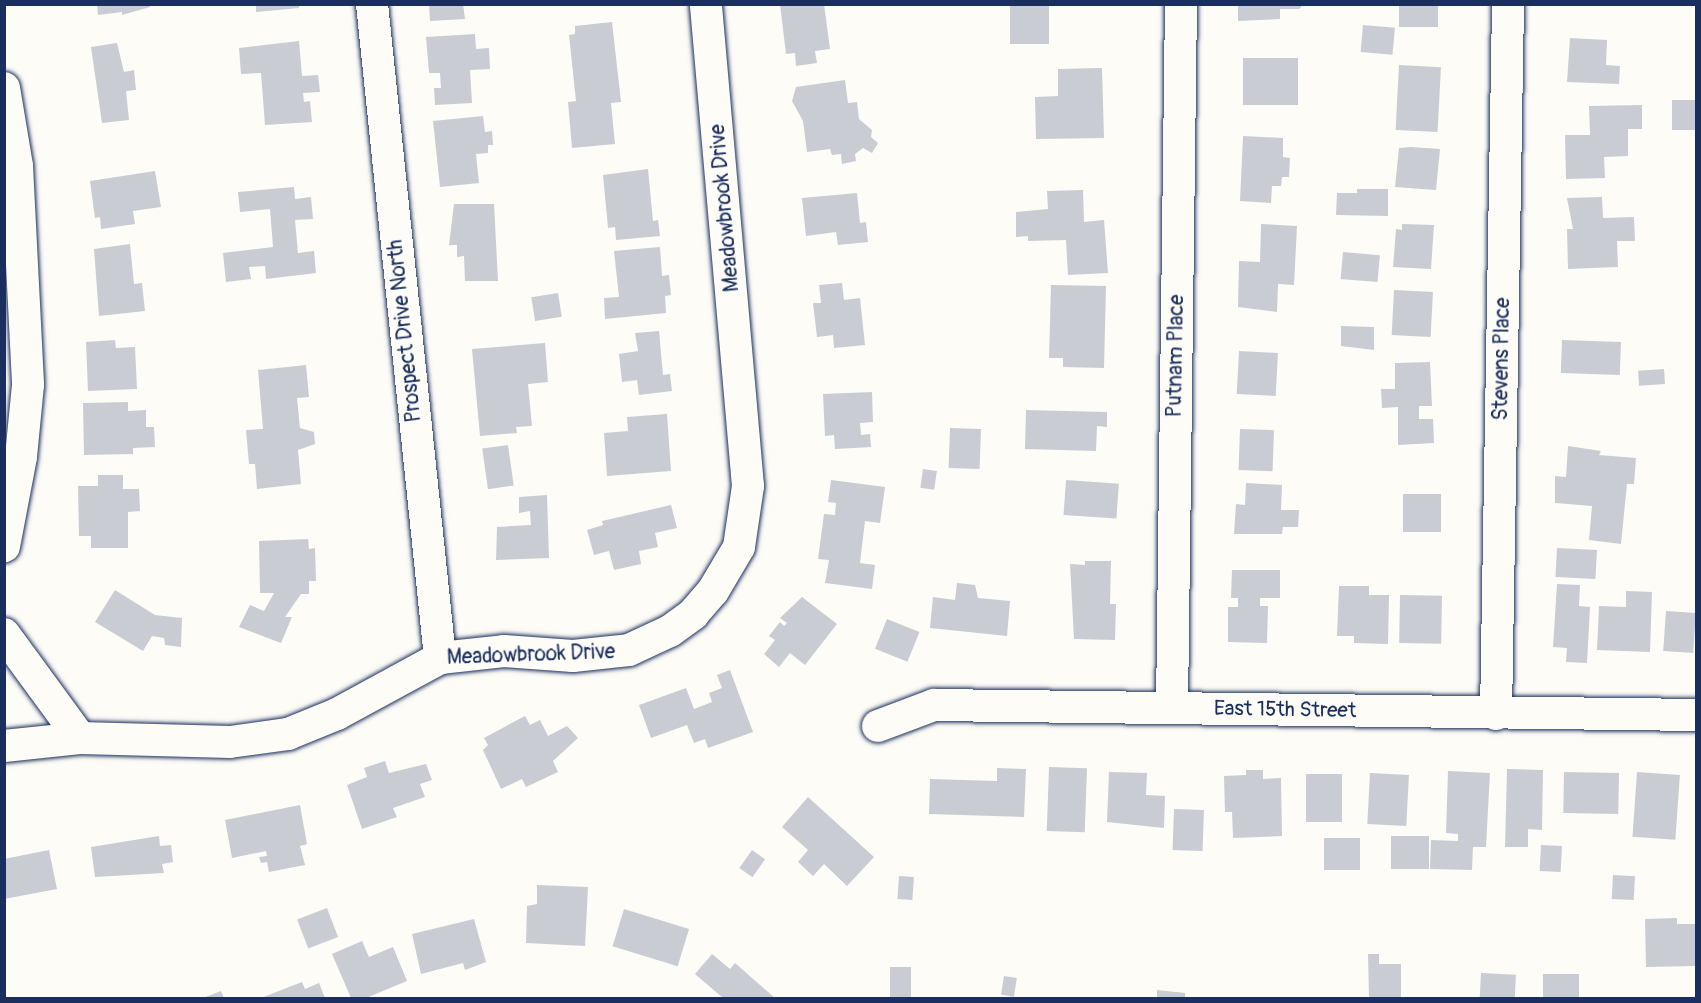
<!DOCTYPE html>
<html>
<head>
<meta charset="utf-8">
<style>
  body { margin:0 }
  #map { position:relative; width:1701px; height:1003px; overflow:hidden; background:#fdfcf7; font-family:Pangolin,sans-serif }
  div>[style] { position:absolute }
  .building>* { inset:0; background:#c9ccd3; transform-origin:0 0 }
  .roads { filter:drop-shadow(0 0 2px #1b2f5e) drop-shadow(0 0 2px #1b2f5e) }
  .minor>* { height:32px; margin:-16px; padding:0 16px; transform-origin:16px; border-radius:16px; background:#fdfcf7 }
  span { translate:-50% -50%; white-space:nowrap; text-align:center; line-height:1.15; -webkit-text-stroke:4.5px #fdfcf7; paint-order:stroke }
  .street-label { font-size:21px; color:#1b2f5e }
  .frame { position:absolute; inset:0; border:6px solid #1b2f5e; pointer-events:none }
</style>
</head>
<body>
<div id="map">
  <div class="building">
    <div style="clip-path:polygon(97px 4px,150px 4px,150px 7px,122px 15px,122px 12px,98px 15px)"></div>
    <div style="clip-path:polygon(256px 4px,299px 4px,299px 8px,256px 12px)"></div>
    <div style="clip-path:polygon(429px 4px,463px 4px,465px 19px,430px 21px)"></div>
    <div style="clip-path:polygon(780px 4px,824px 4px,830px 49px,815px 51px,817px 63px,796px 66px,795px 53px,786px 54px)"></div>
    <div style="left:1010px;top:4px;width:39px;height:40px"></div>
    <div style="clip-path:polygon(1238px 4px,1304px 4px,1299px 9px,1280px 9px,1280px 19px,1238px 21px)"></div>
    <div style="left:1399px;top:4px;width:39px;height:23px"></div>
    <div style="clip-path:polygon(612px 22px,621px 102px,611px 103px,615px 144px,572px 148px,568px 102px,576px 101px,569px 35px,575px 34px,575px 26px)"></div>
    <div style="left:1363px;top:25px;width:32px;height:27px;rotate:5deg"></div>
    <div style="clip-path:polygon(475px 34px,476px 49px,489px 48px,490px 69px,470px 70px,472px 103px,435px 105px,434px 88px,441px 88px,440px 73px,429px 73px,426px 37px)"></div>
    <div style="clip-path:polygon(1570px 38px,1607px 40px,1606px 65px,1620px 66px,1619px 84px,1567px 82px)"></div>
    <div style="clip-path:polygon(299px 41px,302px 76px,318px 75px,320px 92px,303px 93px,304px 102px,310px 101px,312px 122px,265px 125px,261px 73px,241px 74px,239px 48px)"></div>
    <div style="clip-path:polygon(117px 43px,124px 72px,134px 70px,136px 90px,126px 91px,129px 120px,102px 123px,91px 47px)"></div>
    <div style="left:1243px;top:58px;width:55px;height:47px"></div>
    <div style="left:1399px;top:65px;width:42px;height:65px;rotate:3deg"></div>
    <div style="clip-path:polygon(1102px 68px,1104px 138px,1036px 139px,1035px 97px,1058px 96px,1058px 69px)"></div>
    <div style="clip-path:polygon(845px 80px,848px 103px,857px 102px,859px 119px,872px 130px,871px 137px,878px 143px,872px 153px,863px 148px,855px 154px,856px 161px,842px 164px,841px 154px,832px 155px,830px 149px,807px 152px,803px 121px,792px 101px,796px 87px)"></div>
    <div style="left:1672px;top:100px;width:24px;height:30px"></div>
    <div style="clip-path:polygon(1642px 105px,1642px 129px,1628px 129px,1628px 156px,1604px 157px,1605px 178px,1566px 179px,1565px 135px,1590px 135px,1589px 106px)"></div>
    <div style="clip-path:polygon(483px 116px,485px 132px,492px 131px,493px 145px,488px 145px,488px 153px,476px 154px,479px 183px,440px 187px,433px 121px)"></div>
    <div style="clip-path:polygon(1243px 136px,1283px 138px,1283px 157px,1290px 158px,1289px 177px,1282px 177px,1281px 186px,1272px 186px,1271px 203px,1240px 201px)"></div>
    <div style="clip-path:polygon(1411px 147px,1440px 149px,1436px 190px,1395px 187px,1399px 148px)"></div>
    <div style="clip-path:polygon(648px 169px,653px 221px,658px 220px,660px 236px,616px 240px,615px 227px,608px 228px,603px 175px)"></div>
    <div style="clip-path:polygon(155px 171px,161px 207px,133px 211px,135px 224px,101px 229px,100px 217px,95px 218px,90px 181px)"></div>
    <div style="clip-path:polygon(294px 187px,295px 199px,311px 197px,313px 219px,295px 220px,298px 253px,314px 251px,316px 273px,266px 279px,265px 266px,249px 267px,251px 279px,226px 282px,223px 253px,273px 247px,270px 209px,240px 212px,238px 192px)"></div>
    <div style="clip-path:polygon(1357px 189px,1388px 189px,1388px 216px,1336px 215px,1337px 193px,1357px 193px)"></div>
    <div style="clip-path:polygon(1083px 190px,1084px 222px,1104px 220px,1108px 273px,1068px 275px,1066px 240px,1028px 241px,1028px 236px,1016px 237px,1016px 212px,1048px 209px,1047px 191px)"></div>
    <div style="clip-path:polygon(857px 193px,860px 223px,866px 222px,868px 242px,838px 245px,836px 232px,806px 236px,802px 198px)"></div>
    <div style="clip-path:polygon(1602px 197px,1603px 218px,1634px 217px,1635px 241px,1617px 241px,1618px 267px,1568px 269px,1567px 229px,1573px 229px,1567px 198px)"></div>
    <div style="clip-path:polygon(454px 204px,494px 204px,498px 281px,465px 281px,464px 256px,457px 257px,457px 245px,449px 245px)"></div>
    <div style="clip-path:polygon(1261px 224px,1297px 226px,1294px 285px,1278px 284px,1277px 312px,1238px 307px,1239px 261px,1260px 262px)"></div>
    <div style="clip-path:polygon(1402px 224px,1434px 225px,1431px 269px,1393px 267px,1396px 229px,1402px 230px)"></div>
    <div style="clip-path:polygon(130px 244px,134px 284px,142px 283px,145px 311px,99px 316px,94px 249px)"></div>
    <div style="clip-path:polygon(660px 247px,662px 276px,669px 275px,671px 295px,665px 296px,666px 313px,605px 319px,604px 298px,619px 297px,614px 251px)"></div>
    <div style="left:1343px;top:252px;width:37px;height:27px;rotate:5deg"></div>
    <div style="clip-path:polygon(842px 283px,844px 300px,860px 298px,865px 345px,834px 348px,833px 335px,817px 337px,813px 303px,821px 303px,819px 285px)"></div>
    <div style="clip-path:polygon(1051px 285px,1106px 286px,1104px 368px,1063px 367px,1063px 358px,1049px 358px)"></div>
    <div style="left:1394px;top:290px;width:39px;height:45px;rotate:3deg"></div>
    <div style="left:558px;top:293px;width:24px;height:27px;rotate:81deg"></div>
    <div style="clip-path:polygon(1341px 326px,1374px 327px,1374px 350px,1341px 346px)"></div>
    <div style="clip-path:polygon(659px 331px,663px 375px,670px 374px,672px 391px,639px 395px,637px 380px,622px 382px,619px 354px,638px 351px,635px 333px)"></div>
    <div style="clip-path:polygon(115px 340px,116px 348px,135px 347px,137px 389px,88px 391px,86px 342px)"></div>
    <div style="left:1562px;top:340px;width:59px;height:33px;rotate:2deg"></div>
    <div style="clip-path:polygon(545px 343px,548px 382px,528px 384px,532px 426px,516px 427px,517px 433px,480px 436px,472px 349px)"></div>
    <div style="left:1239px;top:351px;width:39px;height:43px;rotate:3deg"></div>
    <div style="clip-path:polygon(1430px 362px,1432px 406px,1419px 406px,1419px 419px,1433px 419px,1434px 443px,1398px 445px,1398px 407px,1382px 408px,1381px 389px,1395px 389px,1395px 363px)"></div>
    <div style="clip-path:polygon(306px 365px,309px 397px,297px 398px,300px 428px,314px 432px,315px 444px,298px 450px,301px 484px,257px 489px,255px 464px,249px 464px,246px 430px,263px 429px,258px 370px)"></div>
    <div style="left:1664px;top:369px;width:15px;height:26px;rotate:86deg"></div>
    <div style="clip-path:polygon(872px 392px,873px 422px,860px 423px,861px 435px,870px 434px,871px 447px,835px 449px,834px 435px,825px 436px,823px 394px)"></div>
    <div style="clip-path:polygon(128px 402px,128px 411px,146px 410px,146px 427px,154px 427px,155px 447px,133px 448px,133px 454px,84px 455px,83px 403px)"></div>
    <div style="clip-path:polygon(1026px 410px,1107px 412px,1107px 427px,1097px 426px,1096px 451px,1025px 449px)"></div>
    <div style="clip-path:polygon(667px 414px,671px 471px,607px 476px,604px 433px,628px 431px,627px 417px)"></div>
    <div style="left:950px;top:428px;width:31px;height:40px;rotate:2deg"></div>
    <div style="left:1240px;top:429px;width:34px;height:41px;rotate:2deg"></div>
    <div style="left:508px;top:445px;width:41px;height:26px;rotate:82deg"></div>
    <div style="clip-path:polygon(1568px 446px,1601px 451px,1599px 455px,1636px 458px,1634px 484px,1627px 484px,1621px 544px,1589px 540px,1592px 506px,1555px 503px,1555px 476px,1566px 477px)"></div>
    <div style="left:923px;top:469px;width:14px;height:19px;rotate:8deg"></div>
    <div style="clip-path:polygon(98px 475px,123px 475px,123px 489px,139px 489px,140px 511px,128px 512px,128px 548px,91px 548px,91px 536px,79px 536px,78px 486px,98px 486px)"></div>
    <div style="clip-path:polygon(831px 480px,885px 487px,880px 523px,865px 521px,860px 563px,875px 565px,872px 589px,825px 583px,829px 560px,818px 559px,824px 514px,835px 515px,836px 503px,828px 502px)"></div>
    <div style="left:1066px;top:480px;width:53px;height:35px;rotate:4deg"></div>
    <div style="clip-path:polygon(1246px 483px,1282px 485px,1281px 510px,1299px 510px,1298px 527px,1283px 527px,1282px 534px,1234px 534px,1236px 504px,1245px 505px)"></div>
    <div style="left:1403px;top:494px;width:38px;height:38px"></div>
    <div style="clip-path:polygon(547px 495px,549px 558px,496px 560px,497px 527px,531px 525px,530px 511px,519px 513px,519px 497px)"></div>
    <div style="clip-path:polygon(671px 505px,677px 528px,655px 533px,658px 547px,639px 551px,641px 564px,614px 570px,609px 551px,594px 555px,587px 530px,603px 525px,602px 521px)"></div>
    <div style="clip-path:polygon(308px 539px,309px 549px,315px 548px,316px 581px,309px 581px,309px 594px,301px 594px,285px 617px,292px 617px,281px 643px,239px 627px,250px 605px,264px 611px,274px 593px,260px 593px,259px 541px)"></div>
    <div style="left:1557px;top:548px;width:40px;height:29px;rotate:3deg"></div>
    <div style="clip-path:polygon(1085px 561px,1111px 561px,1110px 604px,1116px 604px,1115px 640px,1074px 639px,1070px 564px,1085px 565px)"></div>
    <div style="clip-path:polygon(1232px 570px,1280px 570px,1280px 598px,1260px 598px,1260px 606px,1268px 606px,1267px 643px,1228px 642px,1228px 607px,1238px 607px,1238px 598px,1231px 598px)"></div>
    <div style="clip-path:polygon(957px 583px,975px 585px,978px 598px,1010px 601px,1007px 636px,930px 628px,933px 597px,955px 600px)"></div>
    <div style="clip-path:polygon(1557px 584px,1580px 585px,1579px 606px,1590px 607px,1587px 663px,1566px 662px,1567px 648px,1553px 647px)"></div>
    <div style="clip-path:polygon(1339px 586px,1369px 586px,1369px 595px,1389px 595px,1388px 644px,1354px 643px,1354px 636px,1337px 636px)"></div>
    <div style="clip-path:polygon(115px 590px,155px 615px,182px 618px,181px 647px,165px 645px,164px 638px,152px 636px,143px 651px,95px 622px)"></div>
    <div style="clip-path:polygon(1626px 591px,1652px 592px,1650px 652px,1597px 650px,1599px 606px,1626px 607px)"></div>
    <div style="left:1400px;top:595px;width:42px;height:48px;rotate:1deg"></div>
    <div style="clip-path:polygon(802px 597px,837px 624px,805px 665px,790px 653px,779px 667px,764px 654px,775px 640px,769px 636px,780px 622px,784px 626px,787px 623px,780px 618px)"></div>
    <div style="left:1666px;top:611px;width:30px;height:40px;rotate:4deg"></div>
    <div style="left:887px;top:619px;width:35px;height:32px;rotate:22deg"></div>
    <div style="clip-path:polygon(730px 670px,753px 732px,708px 748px,705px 739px,694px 743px,687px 725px,651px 738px,639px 705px,686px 688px,694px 709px,712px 702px,709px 693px,722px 688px,717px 675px)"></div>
    <div style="clip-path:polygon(525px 716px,530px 725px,540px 720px,548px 736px,567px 726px,578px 738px,553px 761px,558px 772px,526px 787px,522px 779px,501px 789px,483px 750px,488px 745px,484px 738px)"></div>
    <div style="clip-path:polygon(385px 761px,389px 773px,426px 764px,432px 780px,420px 784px,425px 797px,393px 808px,397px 817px,362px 829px,347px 785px,367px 777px,364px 768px)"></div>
    <div style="left:1049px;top:767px;width:38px;height:64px;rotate:2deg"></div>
    <div style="clip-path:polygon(997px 768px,1026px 769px,1024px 817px,929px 814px,930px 779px,997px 781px)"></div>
    <div style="clip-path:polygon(1507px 769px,1543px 770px,1542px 830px,1528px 829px,1528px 847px,1505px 847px)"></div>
    <div style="clip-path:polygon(1246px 770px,1263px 770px,1263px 779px,1281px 778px,1282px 836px,1233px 838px,1232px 812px,1225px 812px,1224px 776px,1246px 775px)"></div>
    <div style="clip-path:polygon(1448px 771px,1490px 773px,1486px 847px,1473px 847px,1472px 870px,1430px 869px,1431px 840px,1458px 841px,1458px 834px,1446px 833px)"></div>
    <div style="clip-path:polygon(1109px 772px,1147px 773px,1146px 795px,1165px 796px,1164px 828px,1107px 822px)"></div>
    <div style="left:1564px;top:772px;width:55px;height:41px;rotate:1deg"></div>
    <div style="left:1637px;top:772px;width:43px;height:65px;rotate:4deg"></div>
    <div style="left:1370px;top:773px;width:39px;height:51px;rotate:3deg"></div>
    <div style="left:1306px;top:774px;width:36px;height:48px"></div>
    <div style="clip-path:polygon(808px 797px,874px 857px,847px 886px,824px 864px,813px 876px,798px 862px,808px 850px,782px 827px)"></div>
    <div style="clip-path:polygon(300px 805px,307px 844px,300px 846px,305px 865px,269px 872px,267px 862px,261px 863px,259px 857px,267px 856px,266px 851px,232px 858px,225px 820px)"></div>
    <div style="left:1174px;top:809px;width:30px;height:41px;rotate:2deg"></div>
    <div style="clip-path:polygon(159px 836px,160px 846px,171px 845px,173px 862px,162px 864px,164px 873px,95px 877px,91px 847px)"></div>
    <div style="left:1391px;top:836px;width:38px;height:33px"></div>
    <div style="left:1324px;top:838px;width:36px;height:32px"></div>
    <div style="left:1541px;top:845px;width:21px;height:26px;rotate:3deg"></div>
    <div style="clip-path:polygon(49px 850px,57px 889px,4px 899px,4px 859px)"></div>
    <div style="left:752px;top:850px;width:16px;height:22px;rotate:35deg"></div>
    <div style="left:1613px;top:875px;width:22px;height:24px;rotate:3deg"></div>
    <div style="left:899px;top:876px;width:15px;height:23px;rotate:4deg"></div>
    <div style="clip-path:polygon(537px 885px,588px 887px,585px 946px,526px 943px,527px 906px,537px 904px)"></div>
    <div style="left:327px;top:908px;width:31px;height:32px;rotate:69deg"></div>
    <div style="left:624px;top:909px;width:68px;height:39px;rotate:17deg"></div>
    <div style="clip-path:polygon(1677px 918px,1677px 924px,1696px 924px,1696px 966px,1646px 967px,1645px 919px)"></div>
    <div style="clip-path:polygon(474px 919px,486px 962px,465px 970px,463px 963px,421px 974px,412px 934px)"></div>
    <div style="clip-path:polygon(362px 941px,369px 957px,393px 947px,407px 981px,366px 998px,351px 998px,332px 954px)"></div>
    <div style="clip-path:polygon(712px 954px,730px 969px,735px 963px,775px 998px,723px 998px,695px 974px)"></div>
    <div style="clip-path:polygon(1368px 954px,1379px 954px,1379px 964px,1401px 964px,1401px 998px,1369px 998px)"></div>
    <div style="left:890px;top:967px;width:21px;height:31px"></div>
    <div style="left:1481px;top:973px;width:35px;height:25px;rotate:3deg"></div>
    <div style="left:1543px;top:974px;width:36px;height:24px"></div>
    <div style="left:1004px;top:976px;width:13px;height:19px;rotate:9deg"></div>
    <div style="clip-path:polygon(302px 982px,305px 989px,319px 983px,325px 998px,261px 998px)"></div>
    <div style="clip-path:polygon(1157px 990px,1185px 993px,1185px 998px,1157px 998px)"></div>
    <div style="clip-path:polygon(221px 991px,224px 998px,203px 998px)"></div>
  </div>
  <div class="roads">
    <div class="minor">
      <div style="left:372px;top:4px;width:658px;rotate:84.06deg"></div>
      <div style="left:4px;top:88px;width:79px;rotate:80.5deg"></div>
      <div style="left:17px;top:166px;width:219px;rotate:87.1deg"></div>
      <div style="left:28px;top:385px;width:72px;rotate:95.6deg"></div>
      <div style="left:21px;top:457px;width:91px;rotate:100.8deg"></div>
      <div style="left:4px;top:634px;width:129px;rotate:53.8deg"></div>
      <div style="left:1172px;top:708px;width:704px;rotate:-89.27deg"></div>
      <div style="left:1496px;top:714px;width:710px;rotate:-89.03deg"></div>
      <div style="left:878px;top:726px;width:60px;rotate:-20.6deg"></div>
      <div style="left:934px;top:705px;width:762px;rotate:0.75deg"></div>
      <div style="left:4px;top:746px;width:76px;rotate:-6deg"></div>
      <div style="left:80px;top:738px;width:150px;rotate:1.5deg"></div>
      <div style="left:230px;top:742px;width:59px;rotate:-7.9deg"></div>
      <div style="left:288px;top:734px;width:53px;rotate:-22.2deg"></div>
      <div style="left:337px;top:714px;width:117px;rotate:-28.5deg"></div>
      <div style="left:440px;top:658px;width:64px;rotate:-6.2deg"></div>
      <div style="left:504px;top:651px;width:69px;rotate:4.1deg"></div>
      <div style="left:573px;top:656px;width:56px;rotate:-6.1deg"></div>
      <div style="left:629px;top:650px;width:45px;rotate:-24.9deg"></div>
      <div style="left:670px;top:631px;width:29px;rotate:-36deg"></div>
      <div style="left:693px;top:614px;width:30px;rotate:-49deg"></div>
      <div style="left:713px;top:591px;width:51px;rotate:-59.4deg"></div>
      <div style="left:739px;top:547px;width:62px;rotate:-81.6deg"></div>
      <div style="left:748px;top:486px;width:484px;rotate:-95deg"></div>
    </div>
  </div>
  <div class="street-label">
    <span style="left:725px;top:208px;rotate:-95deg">Meadowbrook Drive</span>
    <span style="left:405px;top:331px;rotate:-96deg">Prospect Drive North</span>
    <span style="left:1176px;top:356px;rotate:-89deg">Putnam Place</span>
    <span style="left:1502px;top:359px;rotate:-89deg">Stevens Place</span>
    <span style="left:531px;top:655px;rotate:-2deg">Meadowbrook Drive</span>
    <span style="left:1285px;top:710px;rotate:1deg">East 15th Street</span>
  </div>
  <div class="frame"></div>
</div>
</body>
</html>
